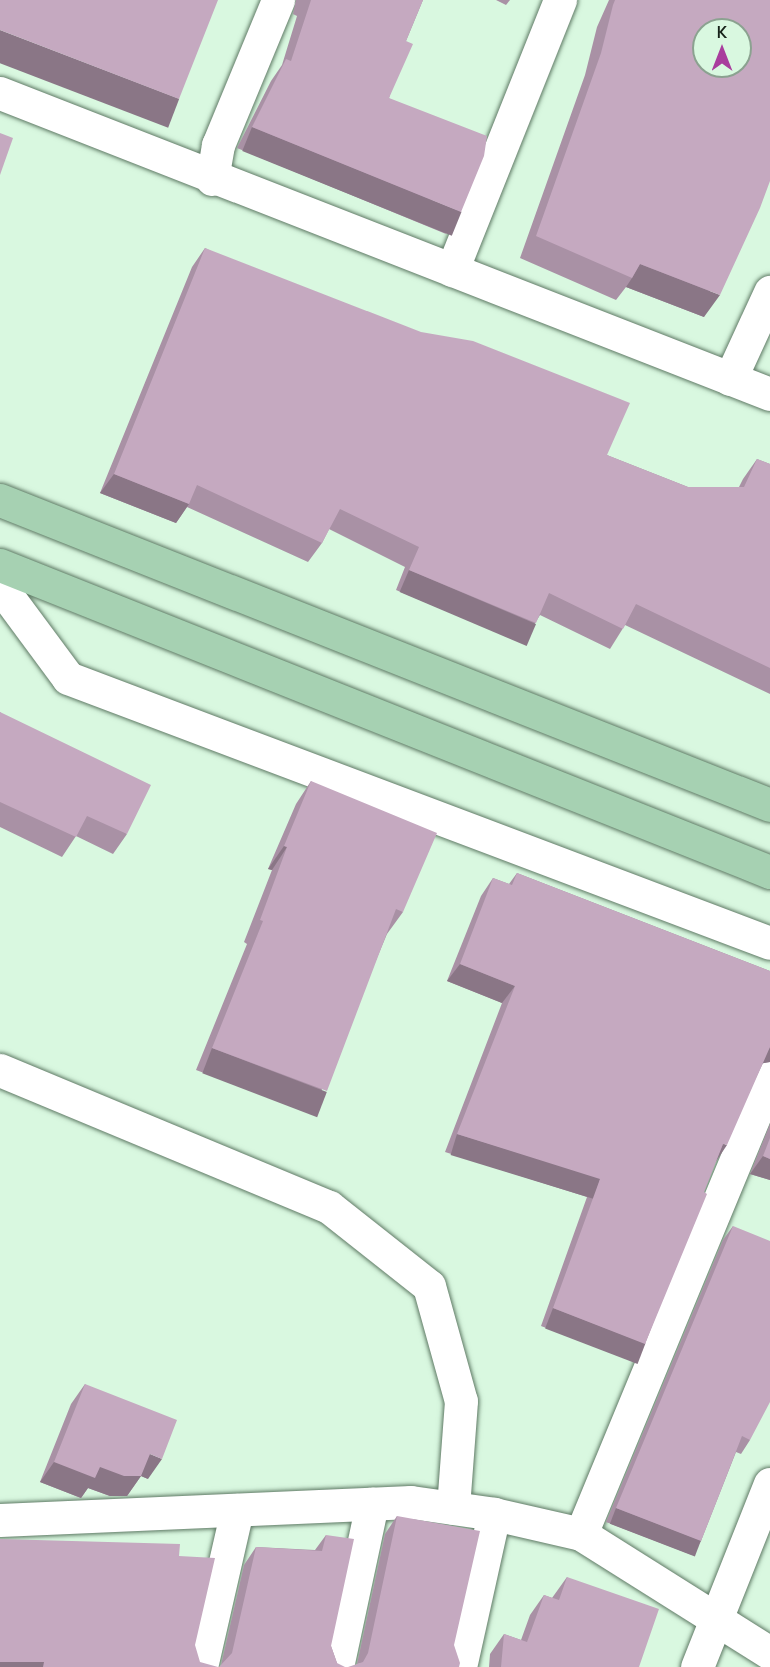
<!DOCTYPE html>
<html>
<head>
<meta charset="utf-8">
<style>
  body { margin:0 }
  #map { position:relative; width:770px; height:1667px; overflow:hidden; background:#d9f8e0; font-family:Manrope,sans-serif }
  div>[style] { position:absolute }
  .roads { filter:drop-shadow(0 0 2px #5f7a65) drop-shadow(0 0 2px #5f7a65) }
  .street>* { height:33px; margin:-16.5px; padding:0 16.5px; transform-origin:16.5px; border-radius:16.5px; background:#fff }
  .secondary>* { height:33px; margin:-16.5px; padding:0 16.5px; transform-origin:16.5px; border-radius:16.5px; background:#fff }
  .primary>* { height:33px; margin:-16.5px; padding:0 16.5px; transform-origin:16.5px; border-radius:16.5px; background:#a6d1b2 }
  .wall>* { inset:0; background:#a991a5 }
  .shaded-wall>* { inset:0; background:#8a7686; transform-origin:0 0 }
  .building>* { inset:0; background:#c5a9c0 }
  span { translate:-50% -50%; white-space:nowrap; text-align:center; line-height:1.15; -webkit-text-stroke:4.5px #d9f8e0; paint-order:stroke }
  .north { position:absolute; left:692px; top:18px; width:60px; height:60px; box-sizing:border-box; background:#d9f8e0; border:2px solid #8ba290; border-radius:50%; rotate:0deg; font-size:16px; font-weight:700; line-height:24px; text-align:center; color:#162219 }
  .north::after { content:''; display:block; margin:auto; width:21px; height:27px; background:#a93d9d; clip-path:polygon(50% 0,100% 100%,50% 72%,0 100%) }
</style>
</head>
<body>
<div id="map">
  <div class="roads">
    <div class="street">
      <div style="left:0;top:93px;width:827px;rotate:21.35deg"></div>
      <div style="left:212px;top:179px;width:35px;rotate:-80deg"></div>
      <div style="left:218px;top:145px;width:157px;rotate:-67.5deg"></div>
      <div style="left:452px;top:270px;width:291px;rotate:-68.2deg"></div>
      <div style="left:730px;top:379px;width:96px;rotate:-65.3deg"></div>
      <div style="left:0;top:586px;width:114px;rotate:53.5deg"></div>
      <div style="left:68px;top:678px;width:750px;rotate:20.68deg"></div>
      <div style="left:0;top:1070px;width:356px;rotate:22.6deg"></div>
      <div style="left:329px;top:1207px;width:127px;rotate:38.3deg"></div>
      <div style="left:429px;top:1286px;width:119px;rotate:74.5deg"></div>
      <div style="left:461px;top:1401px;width:107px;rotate:94.3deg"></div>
      <div style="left:581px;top:1534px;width:494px;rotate:-67.5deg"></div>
      <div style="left:201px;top:1667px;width:161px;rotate:-77.1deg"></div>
      <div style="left:337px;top:1667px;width:167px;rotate:-77.9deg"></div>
      <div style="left:460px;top:1667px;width:157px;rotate:-77.5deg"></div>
      <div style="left:697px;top:1667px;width:197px;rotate:-68.3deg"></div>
    </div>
    <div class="secondary">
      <div style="left:0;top:1520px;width:411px;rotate:-2.5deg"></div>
      <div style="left:411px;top:1502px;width:84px;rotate:8.2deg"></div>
      <div style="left:494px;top:1514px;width:89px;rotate:12.9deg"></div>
      <div style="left:581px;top:1534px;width:223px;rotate:32.2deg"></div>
    </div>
    <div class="primary">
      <div style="left:0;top:500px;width:828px;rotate:21.61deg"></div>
      <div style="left:0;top:565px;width:829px;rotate:21.74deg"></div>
    </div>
  </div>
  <div class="wall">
    <div style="clip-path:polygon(296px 0,423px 0,406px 41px,389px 98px,446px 234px,237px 148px,271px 81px,282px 65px,297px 16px,293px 14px)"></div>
    <div style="clip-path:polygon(496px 0,510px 0,506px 5px)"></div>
    <div style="clip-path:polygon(609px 0,770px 0,704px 317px,626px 287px,616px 300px,520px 258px,585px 75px,597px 27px)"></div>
    <div style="clip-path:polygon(205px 248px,607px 455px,688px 487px,739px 487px,743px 479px,757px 459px,770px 464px,770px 694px,625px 625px,610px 649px,540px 615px,523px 643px,396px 590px,405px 567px,329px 529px,322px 543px,308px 562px,187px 507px,176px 523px,100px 493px,192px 267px)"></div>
    <div style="clip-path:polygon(0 712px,127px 834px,113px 854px,76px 836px,62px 857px,0 827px)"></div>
    <div style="clip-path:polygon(311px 781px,403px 912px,387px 934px,312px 1113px,196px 1070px,247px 944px,244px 942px,272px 870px,268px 869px,296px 804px)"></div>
    <div style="clip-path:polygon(517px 873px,770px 971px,770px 1062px,763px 1063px,716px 1161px,645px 1344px,632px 1361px,541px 1326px,587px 1197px,445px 1152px,502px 1003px,447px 981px,481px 896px,493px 878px,509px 884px)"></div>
    <div style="clip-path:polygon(770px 1124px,770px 1180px,750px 1174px)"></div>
    <div style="clip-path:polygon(733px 1226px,750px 1440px,741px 1454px,736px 1452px,701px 1541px,692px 1555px,606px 1522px,723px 1240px)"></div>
    <div style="clip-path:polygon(85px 1384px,148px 1479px,141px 1476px,127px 1496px,110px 1496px,88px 1488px,81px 1498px,40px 1482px,71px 1404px)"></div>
    <div style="clip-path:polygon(397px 1516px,454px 1645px,357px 1664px,385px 1534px)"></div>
    <div style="clip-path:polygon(326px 1535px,331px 1646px,337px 1663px,221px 1665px,244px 1565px,256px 1547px,315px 1550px)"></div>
    <div style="clip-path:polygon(567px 1577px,639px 1667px,489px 1667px,490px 1654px,504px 1634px,521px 1640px,530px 1615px,544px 1595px,552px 1598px)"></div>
  </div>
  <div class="shaded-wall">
    <div style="left:0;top:30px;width:192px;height:31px;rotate:21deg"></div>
    <div style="left:252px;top:127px;width:226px;height:26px;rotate:22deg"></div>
    <div style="clip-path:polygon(640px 264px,720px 295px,704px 317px,626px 287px,632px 278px)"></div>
    <div style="clip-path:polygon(114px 474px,189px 504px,176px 523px,100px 493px)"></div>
    <div style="left:409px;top:570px;width:138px;height:24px;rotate:23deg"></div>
    <div style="clip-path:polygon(284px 846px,287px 847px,272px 870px,268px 869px)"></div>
    <div style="clip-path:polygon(460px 964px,515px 986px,502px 1003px,447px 981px)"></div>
    <div style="clip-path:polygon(770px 1047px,770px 1062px,758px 1064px)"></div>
    <div style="left:212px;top:1048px;width:123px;height:27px;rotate:21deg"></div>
    <div style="left:457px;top:1134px;width:150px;height:22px;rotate:17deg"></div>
    <div style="clip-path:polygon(723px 1144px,727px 1145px,715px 1163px)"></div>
    <div style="clip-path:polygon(763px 1156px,770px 1159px,770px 1180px,750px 1174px)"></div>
    <div style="left:553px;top:1308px;width:99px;height:22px;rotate:21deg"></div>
    <div style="clip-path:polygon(150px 1454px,162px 1459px,148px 1479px,141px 1476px,127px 1496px,110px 1496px,88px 1488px,81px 1498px,40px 1482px,54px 1462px)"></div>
    <div style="left:616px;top:1508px;width:91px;height:17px;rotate:21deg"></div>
    <div style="left:0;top:1662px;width:44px;height:5px"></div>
  </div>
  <div class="building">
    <div style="clip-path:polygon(0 0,218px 0,179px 99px,0 30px)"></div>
    <div style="clip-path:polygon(311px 0,423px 0,406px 41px,413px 44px,389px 98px,487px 136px,484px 156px,461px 212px,252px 127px,286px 59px,291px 61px)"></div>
    <div style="clip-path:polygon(evenodd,615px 0,770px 0,770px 181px,760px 208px,720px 295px,640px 264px,632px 278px,536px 236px,601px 53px,613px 5px,615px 0,704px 30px,740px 30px,740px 66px,704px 66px,704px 30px)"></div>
    <div style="clip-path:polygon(0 133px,13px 138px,0 175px)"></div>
    <div style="clip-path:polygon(205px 248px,421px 332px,473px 341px,630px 403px,607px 455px,688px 487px,744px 487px,757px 459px,770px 464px,770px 668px,636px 604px,623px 629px,549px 593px,536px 623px,409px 570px,419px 547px,340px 509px,322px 543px,197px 485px,189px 504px,114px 474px)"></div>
    <div style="clip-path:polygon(0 712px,151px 785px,127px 834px,87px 816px,76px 837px,0 802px)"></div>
    <div style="clip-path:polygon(311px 781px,437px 833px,403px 912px,396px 909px,327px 1091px,212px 1048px,263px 921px,260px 920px,287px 847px,284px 846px)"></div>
    <div style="clip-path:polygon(517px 873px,770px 971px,770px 1047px,727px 1145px,723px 1144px,704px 1192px,707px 1194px,645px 1344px,553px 1308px,600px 1179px,457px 1134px,515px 986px,460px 964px,493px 878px,512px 885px)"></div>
    <div style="clip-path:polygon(770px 1138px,770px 1159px,763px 1156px)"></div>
    <div style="clip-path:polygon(733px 1226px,770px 1241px,770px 1402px,750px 1440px,742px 1436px,701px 1541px,616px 1508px)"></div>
    <div style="clip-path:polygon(85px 1384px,177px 1420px,162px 1459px,150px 1454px,141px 1476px,124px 1476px,100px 1467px,95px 1478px,54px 1462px)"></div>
    <div style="clip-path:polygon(397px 1516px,480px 1531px,454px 1645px,460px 1663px,459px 1667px,348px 1667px,363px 1662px,368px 1653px)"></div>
    <div style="clip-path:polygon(326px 1535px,354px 1539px,331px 1646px,337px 1663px,345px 1667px,219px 1667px,232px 1653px,256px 1547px,322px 1551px)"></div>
    <div style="clip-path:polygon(0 1539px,180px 1544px,179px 1556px,215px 1558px,195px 1645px,200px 1662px,218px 1667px,43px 1667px,44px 1662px,0 1662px)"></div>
    <div style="clip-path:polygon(567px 1577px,659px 1609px,639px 1667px,501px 1667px,504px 1634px,527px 1642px,544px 1595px,559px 1600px)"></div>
  </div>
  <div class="north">K</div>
</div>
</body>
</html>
